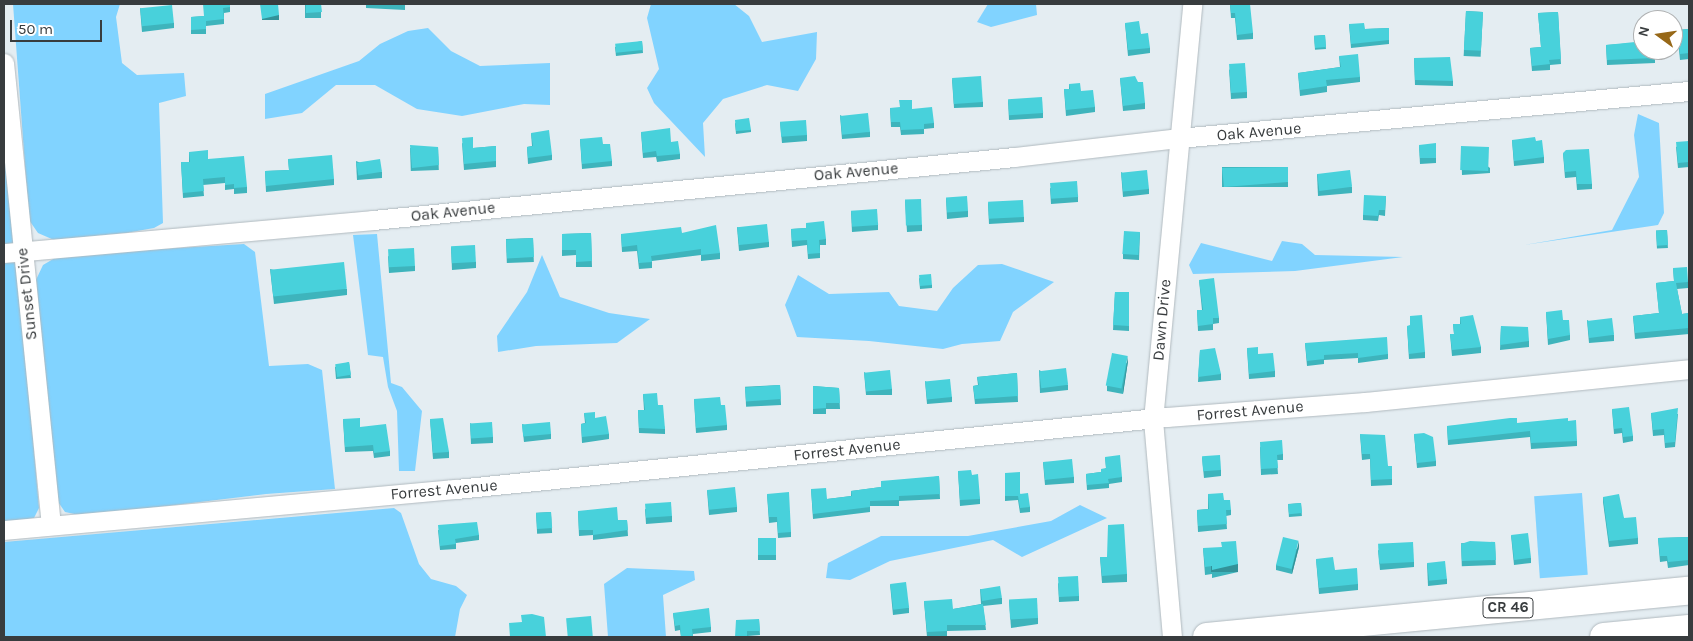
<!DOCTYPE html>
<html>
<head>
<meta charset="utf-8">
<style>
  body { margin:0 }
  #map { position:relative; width:1693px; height:641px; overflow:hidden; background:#e4edf2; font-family:Karla,sans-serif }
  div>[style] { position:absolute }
  .green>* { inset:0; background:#81d3ff; transform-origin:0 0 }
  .roads { filter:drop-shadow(0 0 1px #b0b9be) drop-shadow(0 0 1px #b0b9be) }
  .minor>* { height:19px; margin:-9.5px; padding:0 9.5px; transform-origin:9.5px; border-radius:9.5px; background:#fff }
  .highway>* { height:28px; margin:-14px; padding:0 14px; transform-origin:14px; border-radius:14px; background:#fff }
  .wall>* { inset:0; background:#3eb4bc; transform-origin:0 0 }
  .shaded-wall>* { inset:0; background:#329299; transform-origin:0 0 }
  .building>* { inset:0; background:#48d1db; transform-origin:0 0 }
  span { translate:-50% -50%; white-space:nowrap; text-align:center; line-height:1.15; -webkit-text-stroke:4px #fff; paint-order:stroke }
  .shield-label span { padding:1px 4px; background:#fff; border:1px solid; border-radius:4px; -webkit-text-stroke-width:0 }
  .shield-label { font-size:15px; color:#383c3e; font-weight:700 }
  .street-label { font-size:16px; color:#383c3e }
  .frame { position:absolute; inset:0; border:5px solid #383c3e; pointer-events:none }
  .north { position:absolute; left:1633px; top:10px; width:50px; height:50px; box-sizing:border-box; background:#fff; border:1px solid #afb1b2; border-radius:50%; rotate:284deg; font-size:14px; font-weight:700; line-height:20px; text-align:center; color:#383c3e }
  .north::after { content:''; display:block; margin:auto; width:18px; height:22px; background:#976818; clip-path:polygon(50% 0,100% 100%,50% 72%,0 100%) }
  .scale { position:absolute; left:10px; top:20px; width:92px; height:22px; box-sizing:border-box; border:2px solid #383c3e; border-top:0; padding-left:6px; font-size:15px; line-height:18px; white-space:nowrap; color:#383c3e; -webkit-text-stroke:4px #fff; paint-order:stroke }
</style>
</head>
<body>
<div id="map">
  <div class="green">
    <div style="clip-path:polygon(13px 4px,120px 4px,116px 17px,122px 63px,137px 75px,184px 73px,186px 96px,159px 103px,163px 223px,154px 228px,126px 233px,54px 240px,38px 233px,29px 220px)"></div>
    <div style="clip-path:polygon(651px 4px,734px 4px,749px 16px,762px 42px,817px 32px,816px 59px,798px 91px,767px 85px,723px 99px,703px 123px,705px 157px,654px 103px,647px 88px,659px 69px,647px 18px)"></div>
    <div style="clip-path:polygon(988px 4px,1036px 4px,1037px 15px,991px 27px,977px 22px)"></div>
    <div style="clip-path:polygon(428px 28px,451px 51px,480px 66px,550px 63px,550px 105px,524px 104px,462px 116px,417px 109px,375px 85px,336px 85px,302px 113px,265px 119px,265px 94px,359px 61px,380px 44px,408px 31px)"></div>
    <div style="clip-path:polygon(1638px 114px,1659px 123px,1664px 213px,1658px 225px,1518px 246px,1612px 230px,1639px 177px,1634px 135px)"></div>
    <div style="clip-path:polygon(4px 124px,15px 244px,4px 247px)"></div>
    <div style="clip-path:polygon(377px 234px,391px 383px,402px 387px,422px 411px,415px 471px,399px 471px,397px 411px,388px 387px,383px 357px,368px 355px,353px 235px)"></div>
    <div style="clip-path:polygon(1282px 241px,1302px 244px,1315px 255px,1403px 257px,1295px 271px,1193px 274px,1189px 265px,1201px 243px,1272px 261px)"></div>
    <div style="clip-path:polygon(244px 244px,255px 252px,269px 366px,308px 364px,322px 370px,335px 489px,266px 494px,84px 516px,65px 512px,56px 499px,35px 282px,43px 265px,60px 255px)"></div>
    <div style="clip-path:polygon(542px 255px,560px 297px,609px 313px,650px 319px,617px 343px,536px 346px,498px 352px,497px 336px,527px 292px)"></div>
    <div style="clip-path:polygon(12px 261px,18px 265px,39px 508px,34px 518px,4px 523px,4px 262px)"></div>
    <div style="clip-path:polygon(1002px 264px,1054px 282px,1013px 312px,1000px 341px,962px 344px,943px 349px,869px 341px,797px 337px,785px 305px,798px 275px,829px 294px,889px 292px,899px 306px,937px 311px,953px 288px,978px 265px)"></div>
    <div style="left:1582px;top:493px;width:82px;height:48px;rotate:86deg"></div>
    <div style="clip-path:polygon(1080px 505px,1107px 518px,1022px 557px,993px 540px,890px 561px,850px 580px,826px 578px,828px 563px,881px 536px,968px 536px,1051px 521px)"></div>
    <div style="clip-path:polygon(394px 508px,401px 513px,419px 564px,431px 579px,456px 586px,467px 595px,460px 609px,455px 637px,4px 637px,4px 542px)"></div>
    <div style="clip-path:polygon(627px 568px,694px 571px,695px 580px,663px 595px,666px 637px,608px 637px,604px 584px)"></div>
  </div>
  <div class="roads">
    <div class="minor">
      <div style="left:4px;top:63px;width:464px;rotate:84.2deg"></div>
      <div style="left:4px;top:253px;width:370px;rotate:-5.1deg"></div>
      <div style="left:373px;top:220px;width:644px;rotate:-5.61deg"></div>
      <div style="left:1014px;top:157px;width:166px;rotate:-6.6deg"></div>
      <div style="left:1179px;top:138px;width:512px;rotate:-5.27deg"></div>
      <div style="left:4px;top:530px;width:454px;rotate:-5.2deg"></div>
      <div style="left:456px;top:489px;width:714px;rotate:-5.79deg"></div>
      <div style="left:1166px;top:417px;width:200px;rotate:-4.3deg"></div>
      <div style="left:1365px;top:402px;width:326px;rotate:-5.8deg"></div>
      <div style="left:1172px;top:637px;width:218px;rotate:-95deg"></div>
      <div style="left:1153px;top:420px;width:418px;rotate:-84.6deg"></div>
    </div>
    <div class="highway">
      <div style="left:1207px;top:637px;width:484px;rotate:-5.5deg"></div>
      <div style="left:1604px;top:637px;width:85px;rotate:-5.4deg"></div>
    </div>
  </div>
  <div class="wall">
    <div style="clip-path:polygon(230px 4px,230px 12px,224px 13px,224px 24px,206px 26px,206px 34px,191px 34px,191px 17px,204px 16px)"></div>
    <div style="left:305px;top:4px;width:16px;height:14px"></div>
    <div style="clip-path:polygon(366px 4px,405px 4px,405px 10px,366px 8px)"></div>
    <div style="clip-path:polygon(1079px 4px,1093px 4px,1079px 5px)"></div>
    <div style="clip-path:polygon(1230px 4px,1253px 33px,1253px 39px,1237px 40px,1235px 18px,1231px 18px)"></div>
    <div style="clip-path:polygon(140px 8px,174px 23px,174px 28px,142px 32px)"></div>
    <div style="left:1466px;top:11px;width:17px;height:45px;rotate:3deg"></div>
    <div style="clip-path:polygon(1558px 12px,1561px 64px,1550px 65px,1550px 70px,1532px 71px,1530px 48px,1541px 47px,1538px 13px)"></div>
    <div style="clip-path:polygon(1125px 23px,1141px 34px,1150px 48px,1150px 53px,1128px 56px)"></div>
    <div style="clip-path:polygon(1349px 24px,1365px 29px,1389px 28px,1389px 44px,1351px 48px)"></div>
    <div style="clip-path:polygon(1689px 29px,1689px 59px,1680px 60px,1677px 30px)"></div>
    <div style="clip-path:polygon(1634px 34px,1655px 58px,1655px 63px,1607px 65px,1606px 45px,1634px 43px)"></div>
    <div style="left:1325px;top:35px;width:14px;height:11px;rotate:86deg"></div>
    <div style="clip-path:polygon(642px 41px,643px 53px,616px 56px,615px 47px)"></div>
    <div style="clip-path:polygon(1339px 56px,1360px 77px,1360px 82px,1327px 86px,1327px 92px,1300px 96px,1298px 73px,1340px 67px)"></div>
    <div style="clip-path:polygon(1414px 58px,1453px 81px,1453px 86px,1415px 85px)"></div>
    <div style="clip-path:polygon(1229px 69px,1247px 92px,1247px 98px,1231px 99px)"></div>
    <div style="clip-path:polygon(1120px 78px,1145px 103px,1145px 109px,1123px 111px)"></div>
    <div style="clip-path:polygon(952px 79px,983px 102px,983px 107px,954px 108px)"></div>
    <div style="clip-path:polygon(1069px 84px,1081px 91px,1095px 107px,1095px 112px,1066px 116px,1064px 89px,1069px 89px)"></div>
    <div style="clip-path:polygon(1008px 100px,1043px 113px,1043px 118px,1009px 120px)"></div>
    <div style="clip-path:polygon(890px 108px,912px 109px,934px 123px,934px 128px,924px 129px,924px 134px,901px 135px,900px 127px,891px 127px)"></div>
    <div style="clip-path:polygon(840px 115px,870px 132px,870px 137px,842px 139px)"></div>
    <div style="clip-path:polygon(780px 122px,807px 135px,807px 141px,782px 143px)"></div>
    <div style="clip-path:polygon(735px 123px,751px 130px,751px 132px,736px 134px)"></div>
    <div style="clip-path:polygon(641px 132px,680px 154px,680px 159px,657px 162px,656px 157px,643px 158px)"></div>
    <div style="clip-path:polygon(531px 133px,552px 155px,552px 160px,528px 164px,527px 147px,532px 146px)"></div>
    <div style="clip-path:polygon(580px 139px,603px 144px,612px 161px,612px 166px,582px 169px)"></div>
    <div style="clip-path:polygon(1512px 140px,1536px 141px,1544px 157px,1544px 163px,1514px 166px)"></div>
    <div style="clip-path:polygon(1689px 141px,1689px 167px,1678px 168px,1676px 147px)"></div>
    <div style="clip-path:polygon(462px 143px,473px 148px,496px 146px,496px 167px,464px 170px)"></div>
    <div style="clip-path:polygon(1419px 145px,1436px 158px,1436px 163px,1420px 164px)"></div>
    <div style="clip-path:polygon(1461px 146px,1490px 168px,1490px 173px,1462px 175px)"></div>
    <div style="left:438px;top:147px;width:23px;height:28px;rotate:88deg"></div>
    <div style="clip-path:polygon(189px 152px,208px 159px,247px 187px,247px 193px,234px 194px,234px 189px,225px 190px,225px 183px,203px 185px,204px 196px,183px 198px,181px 162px,189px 162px)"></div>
    <div style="clip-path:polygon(1563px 153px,1592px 184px,1592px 189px,1577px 190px,1576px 177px,1565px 178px)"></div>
    <div style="clip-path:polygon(288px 159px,334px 179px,334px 185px,266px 192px,265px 171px,289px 170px)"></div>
    <div style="clip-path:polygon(356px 161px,382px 172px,382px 178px,357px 180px)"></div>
    <div style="left:1288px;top:167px;width:20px;height:66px;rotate:90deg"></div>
    <div style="clip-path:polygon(1121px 172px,1149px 189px,1149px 194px,1123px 197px)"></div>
    <div style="clip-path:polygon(1317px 174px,1352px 187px,1352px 193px,1318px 196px)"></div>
    <div style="clip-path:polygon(1050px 188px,1078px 197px,1078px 202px,1051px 204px)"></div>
    <div style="clip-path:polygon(1386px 196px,1385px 216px,1379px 215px,1378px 221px,1363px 220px,1363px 215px)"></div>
    <div style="clip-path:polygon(946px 198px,968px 211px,968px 217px,947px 219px)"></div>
    <div style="clip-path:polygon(905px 200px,922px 225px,922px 231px,907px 232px)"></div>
    <div style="clip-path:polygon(988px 203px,1024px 217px,1024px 222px,989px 224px)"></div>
    <div style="clip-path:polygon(851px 211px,878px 225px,878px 230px,852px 232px)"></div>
    <div style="clip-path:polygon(806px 223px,826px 239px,826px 245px,820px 245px,820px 258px,808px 259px,807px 245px,792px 247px,791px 229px,806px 228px)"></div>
    <div style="clip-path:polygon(737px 227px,769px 242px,769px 247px,739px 251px)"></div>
    <div style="left:1667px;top:230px;width:18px;height:11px;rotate:87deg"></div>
    <div style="clip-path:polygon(1140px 232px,1139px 260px,1123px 259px,1123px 254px)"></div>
    <div style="clip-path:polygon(591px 233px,592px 267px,576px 267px,576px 255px,562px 256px,562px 234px)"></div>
    <div style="clip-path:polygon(682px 233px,720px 253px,720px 259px,701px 261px,701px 255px,652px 261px,652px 268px,639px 269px,637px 251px,622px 252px,621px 234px)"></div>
    <div style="left:533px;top:238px;width:24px;height:27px;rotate:88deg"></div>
    <div style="clip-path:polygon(451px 247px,476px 262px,476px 268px,452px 270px)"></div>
    <div style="clip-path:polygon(388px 256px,415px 266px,415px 271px,389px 273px)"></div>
    <div style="clip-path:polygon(1673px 268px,1688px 282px,1688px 288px,1677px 289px,1682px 314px,1689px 313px,1689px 334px,1635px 339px,1633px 316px,1659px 313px,1656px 283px,1674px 281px)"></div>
    <div style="clip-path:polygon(270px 269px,347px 289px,347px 295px,274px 304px)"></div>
    <div style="clip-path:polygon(919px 278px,932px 285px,932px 288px,920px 289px)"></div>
    <div style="clip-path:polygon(1199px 280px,1219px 318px,1219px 323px,1213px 324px,1213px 330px,1198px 331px,1197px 310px,1202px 310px)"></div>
    <div style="clip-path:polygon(1115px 292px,1129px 292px,1129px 331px,1113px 330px)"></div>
    <div style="clip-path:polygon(1546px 312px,1563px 320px,1570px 335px,1570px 340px,1548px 345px)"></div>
    <div style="clip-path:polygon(1460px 317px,1481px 347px,1481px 353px,1452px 356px,1450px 334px,1454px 334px,1453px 324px,1460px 324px)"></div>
    <div style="clip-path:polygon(1587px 320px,1614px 335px,1614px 341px,1589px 343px)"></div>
    <div style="clip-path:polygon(1407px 326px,1425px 352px,1425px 358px,1409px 359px)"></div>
    <div style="clip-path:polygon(1501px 326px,1529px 341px,1529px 347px,1500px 350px)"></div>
    <div style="clip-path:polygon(1305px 343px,1388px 354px,1388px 359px,1358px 363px,1358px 358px,1324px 360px,1324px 364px,1307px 366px)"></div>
    <div style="clip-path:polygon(1247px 348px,1258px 354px,1275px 371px,1275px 377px,1249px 379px)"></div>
    <div style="clip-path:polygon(1200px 350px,1221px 374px,1221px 380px,1198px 382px)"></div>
    <div style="clip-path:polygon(1128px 361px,1123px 394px,1107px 391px,1107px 386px)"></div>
    <div style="clip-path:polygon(349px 362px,351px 378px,336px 379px,335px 367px)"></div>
    <div style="clip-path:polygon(1039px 370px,1068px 385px,1068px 390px,1040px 393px)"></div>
    <div style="clip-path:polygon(864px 372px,892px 389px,892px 395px,866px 395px)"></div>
    <div style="clip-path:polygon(1017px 373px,1018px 402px,975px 404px,973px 386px,978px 385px,977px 377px)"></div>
    <div style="clip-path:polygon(925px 381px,952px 397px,952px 402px,927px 404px)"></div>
    <div style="left:780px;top:385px;width:20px;height:35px;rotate:87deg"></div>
    <div style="clip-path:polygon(813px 386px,839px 388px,840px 409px,826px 409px,826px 414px,813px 414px)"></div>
    <div style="clip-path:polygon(643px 394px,658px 405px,665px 429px,665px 434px,639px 433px,638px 410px,644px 410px)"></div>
    <div style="clip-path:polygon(694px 399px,727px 425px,727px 430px,696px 433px)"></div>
    <div style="clip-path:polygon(1612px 409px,1633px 436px,1633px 441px,1623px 443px,1622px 433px,1614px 434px)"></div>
    <div style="clip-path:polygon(584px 413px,595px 418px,609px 434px,609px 439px,582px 443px,581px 424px,585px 423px)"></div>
    <div style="clip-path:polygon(1651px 413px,1678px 414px,1675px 447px,1665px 448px,1664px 435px,1653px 436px)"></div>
    <div style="clip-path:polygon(343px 419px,360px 427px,390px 451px,390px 456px,374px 458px,373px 451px,345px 452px)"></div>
    <div style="clip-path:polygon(430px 419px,449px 452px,449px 458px,433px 459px)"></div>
    <div style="clip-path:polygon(1568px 421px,1577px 441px,1577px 446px,1531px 449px,1530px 437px,1448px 445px,1447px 426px)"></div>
    <div style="clip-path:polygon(470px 423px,493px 437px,493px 443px,471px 444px)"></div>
    <div style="clip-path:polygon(522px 424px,551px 434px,551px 439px,524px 442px)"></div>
    <div style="clip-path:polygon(1360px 434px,1388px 466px,1392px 466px,1392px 485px,1371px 486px,1370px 459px,1362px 460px)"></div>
    <div style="clip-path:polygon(1414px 434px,1436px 461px,1436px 466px,1417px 468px)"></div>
    <div style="clip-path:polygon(1260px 447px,1283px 454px,1283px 460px,1277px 460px,1278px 474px,1261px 475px)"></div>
    <div style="clip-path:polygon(1105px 457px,1122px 477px,1122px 482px,1109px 484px,1109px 488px,1087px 490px,1086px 474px,1101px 472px,1106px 468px)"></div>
    <div style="clip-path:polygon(1202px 457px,1221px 470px,1221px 476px,1204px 478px)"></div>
    <div style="clip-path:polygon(1043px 462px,1074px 477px,1074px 483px,1045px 485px)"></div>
    <div style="clip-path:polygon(958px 471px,972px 475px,980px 499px,980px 504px,960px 506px)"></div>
    <div style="clip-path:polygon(1005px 473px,1030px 507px,1030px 512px,1020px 513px,1018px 500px,1005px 501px)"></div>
    <div style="clip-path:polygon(939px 476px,940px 499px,899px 501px,899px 506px,870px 506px,870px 512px,813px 519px,811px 489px,827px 499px,851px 496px,851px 491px,881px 487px)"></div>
    <div style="clip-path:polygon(707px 490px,737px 507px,737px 512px,709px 515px)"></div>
    <div style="clip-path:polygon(767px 494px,791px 532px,791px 537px,778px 538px,777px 522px,769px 523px)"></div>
    <div style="clip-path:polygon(1208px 494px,1231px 510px,1231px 515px,1226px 516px,1227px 529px,1198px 532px,1197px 510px,1208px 509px)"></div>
    <div style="clip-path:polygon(1603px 497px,1624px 518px,1638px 538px,1638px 544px,1609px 547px,1603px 502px)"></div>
    <div style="left:1301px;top:503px;width:13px;height:13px;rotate:86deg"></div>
    <div style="clip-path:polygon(645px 509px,672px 516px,672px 522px,646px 524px)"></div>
    <div style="clip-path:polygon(578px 511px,618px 520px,627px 520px,628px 536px,593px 540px,593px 535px,579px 536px)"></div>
    <div style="left:551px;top:512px;width:21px;height:15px;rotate:87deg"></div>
    <div style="clip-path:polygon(438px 530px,479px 535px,479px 540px,456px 543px,456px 549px,440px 550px)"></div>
    <div style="clip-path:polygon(1511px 535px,1531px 558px,1531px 563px,1514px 565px)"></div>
    <div style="clip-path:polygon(1689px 537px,1689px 565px,1668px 568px,1667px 561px,1660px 562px,1658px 538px)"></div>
    <div style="left:758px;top:538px;width:18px;height:22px"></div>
    <div style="left:1495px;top:542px;width:23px;height:34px;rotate:88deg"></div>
    <div style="clip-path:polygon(1299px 547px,1292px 574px,1276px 570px,1276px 565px)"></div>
    <div style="clip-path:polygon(1203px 548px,1238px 572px,1212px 578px,1212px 574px,1205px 575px)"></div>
    <div style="clip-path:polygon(1378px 550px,1414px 562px,1414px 567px,1380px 570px)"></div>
    <div style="clip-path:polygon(1100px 557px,1127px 574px,1127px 582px,1102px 583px)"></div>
    <div style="clip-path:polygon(1316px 559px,1358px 584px,1358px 590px,1319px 594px)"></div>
    <div style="clip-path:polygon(1427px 563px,1447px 579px,1447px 584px,1428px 586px)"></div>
    <div style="clip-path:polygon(1058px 583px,1079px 596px,1079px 601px,1059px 602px)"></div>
    <div style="clip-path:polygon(890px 584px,909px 608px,909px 613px,893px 615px)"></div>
    <div style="clip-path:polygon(980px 589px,1002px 598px,1002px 604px,983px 606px,986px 630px,947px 631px,947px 636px,927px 637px,924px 601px,953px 609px,981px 604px)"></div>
    <div style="clip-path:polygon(1009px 600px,1038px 618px,1038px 624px,1011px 628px)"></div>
    <div style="clip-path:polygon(673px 613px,711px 627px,711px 632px,693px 634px,693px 637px,681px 637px,680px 630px,675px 631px)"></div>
    <div style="clip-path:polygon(759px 619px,760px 635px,735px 637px)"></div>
  </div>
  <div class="shaded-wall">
    <div style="left:279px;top:15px;width:5px;height:17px;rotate:90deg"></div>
    <div style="clip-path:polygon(1128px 356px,1128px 361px,1123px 394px,1123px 388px)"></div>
    <div style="clip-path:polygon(1299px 541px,1299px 547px,1292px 574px,1292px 569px)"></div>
    <div style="left:1238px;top:564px;width:8px;height:27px;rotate:90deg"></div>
  </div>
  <div class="building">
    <div style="clip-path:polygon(203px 4px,230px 4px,230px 7px,223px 8px,224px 19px,206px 21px,206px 29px,191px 30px,191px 17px,204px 16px)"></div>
    <div style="clip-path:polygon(260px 4px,278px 4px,279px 15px,262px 19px)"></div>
    <div style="clip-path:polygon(306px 4px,321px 4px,322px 12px,306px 13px)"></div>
    <div style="clip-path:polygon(1230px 4px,1250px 4px,1253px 33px,1237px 35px,1235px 13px,1231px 13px)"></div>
    <div style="left:172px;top:5px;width:18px;height:32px;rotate:84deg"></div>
    <div style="left:1466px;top:11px;width:17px;height:39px;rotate:3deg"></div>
    <div style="clip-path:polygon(1558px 12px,1561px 59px,1549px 60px,1550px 64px,1532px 66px,1530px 48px,1541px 47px,1538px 13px)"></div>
    <div style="clip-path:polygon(1139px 21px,1141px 34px,1148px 33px,1150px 48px,1128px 50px,1125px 23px)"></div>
    <div style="clip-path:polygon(1364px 23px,1365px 29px,1389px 28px,1389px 40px,1351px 44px,1349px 24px)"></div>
    <div style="clip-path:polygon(1689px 29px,1689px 53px,1680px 54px,1677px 30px)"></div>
    <div style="clip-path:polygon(1643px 32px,1643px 50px,1654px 50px,1655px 58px,1607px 60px,1606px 45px,1635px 42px,1634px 34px)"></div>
    <div style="left:1325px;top:35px;width:12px;height:11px;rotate:85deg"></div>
    <div style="left:642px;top:41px;width:9px;height:27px;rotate:84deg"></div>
    <div style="clip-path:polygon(1358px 54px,1360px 77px,1326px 80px,1327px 86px,1300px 90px,1298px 73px,1341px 67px,1339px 56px)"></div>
    <div style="clip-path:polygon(1450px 57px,1453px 81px,1415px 80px,1414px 58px)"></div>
    <div style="left:1245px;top:63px;width:29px;height:16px;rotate:86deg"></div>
    <div style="left:981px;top:76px;width:26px;height:29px;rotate:86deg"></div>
    <div style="clip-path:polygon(1135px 76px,1138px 82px,1143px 82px,1145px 103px,1123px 106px,1120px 78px)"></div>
    <div style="clip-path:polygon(1080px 83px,1081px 91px,1093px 90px,1095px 107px,1066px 110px,1064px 89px,1070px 89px,1069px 84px)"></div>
    <div style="left:1042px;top:97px;width:16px;height:34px;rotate:86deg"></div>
    <div style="clip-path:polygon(899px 100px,912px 100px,912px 109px,932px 107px,934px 123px,924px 124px,924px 129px,901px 130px,900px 122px,891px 122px,890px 108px,900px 107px)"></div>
    <div style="left:868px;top:113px;width:19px;height:28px;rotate:84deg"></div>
    <div style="clip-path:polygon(749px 118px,751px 130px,736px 131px,735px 120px)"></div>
    <div style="left:806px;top:120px;width:15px;height:26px;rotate:86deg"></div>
    <div style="clip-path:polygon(670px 128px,671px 142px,678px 141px,680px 154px,657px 156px,656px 151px,643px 153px,641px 132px)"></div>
    <div style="clip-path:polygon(549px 130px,552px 155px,528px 158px,527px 147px,533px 146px,531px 133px)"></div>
    <div style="clip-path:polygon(473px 137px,473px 148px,496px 146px,496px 161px,464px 164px,462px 138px)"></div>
    <div style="clip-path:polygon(602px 137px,603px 144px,610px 144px,612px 161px,582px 164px,580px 139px)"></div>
    <div style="clip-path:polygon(1535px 137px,1536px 141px,1542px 140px,1544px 157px,1514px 161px,1512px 140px)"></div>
    <div style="clip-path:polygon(1689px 141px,1689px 162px,1678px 163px,1676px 142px)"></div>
    <div style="clip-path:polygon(1436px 143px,1436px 158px,1420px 158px,1419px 145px)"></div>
    <div style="clip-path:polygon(410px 145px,438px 147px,439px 165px,412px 168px)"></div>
    <div style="left:1461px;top:146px;width:28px;height:24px;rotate:2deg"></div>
    <div style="clip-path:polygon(1589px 149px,1592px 184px,1577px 184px,1576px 171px,1565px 172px,1563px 153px,1566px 150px)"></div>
    <div style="clip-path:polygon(208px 150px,208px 159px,244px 156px,247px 187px,234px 188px,234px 184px,225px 185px,225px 177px,203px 179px,204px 191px,183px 193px,181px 162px,190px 162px,189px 152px)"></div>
    <div style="clip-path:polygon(332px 155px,334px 179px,266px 186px,265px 171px,289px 170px,288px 159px)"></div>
    <div style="left:380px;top:159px;width:13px;height:24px;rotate:81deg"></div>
    <div style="clip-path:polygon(1288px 167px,1288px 182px,1224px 187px,1222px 168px)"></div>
    <div style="left:1147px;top:170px;width:19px;height:26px;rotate:84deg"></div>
    <div style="left:1350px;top:170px;width:17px;height:33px;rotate:83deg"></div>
    <div style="left:1077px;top:181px;width:16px;height:27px;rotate:86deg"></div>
    <div style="clip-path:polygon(1364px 195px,1386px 196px,1385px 210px,1379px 210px,1378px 216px,1363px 215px)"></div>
    <div style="left:967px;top:196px;width:15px;height:21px;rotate:86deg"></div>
    <div style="left:921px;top:199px;width:26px;height:16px;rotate:88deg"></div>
    <div style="left:1023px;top:200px;width:17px;height:35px;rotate:87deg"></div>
    <div style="left:877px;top:209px;width:16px;height:26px;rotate:86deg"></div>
    <div style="clip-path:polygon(824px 221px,826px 239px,819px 240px,820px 253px,808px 254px,807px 240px,792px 241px,791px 229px,806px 228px,806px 223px)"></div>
    <div style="left:767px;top:224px;width:18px;height:30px;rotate:84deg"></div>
    <div style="clip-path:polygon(716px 225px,720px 253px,701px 255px,701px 249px,651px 256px,652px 262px,639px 263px,637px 245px,622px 247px,621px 234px,681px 227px,682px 233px)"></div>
    <div style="left:1667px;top:230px;width:15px;height:11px;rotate:86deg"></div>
    <div style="left:1124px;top:231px;width:16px;height:23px;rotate:4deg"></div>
    <div style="clip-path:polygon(591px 233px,592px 261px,576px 262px,576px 250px,562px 250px,562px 234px)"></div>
    <div style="left:533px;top:238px;width:19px;height:27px;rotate:87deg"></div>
    <div style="left:475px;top:245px;width:17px;height:24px;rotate:87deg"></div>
    <div style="left:414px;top:248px;width:18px;height:26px;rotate:87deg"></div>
    <div style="left:344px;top:262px;width:27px;height:74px;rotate:84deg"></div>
    <div style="clip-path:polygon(1687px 267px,1688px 282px,1676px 283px,1682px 314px,1689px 313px,1689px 328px,1635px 333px,1633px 316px,1659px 313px,1656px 283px,1674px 281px,1673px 268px)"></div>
    <div style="left:931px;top:274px;width:11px;height:12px;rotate:85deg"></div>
    <div style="clip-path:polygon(1214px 278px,1219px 318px,1213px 318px,1213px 324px,1198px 326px,1197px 310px,1203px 310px,1199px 280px)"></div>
    <div style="clip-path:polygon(1115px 292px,1129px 292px,1129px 326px,1113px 325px)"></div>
    <div style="clip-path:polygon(1562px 310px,1563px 320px,1569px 320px,1570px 335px,1548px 339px,1546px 312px)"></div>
    <div style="clip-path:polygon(1422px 315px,1425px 352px,1409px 354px,1407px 326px,1410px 325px,1410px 316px)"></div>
    <div style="clip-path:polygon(1473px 315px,1481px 347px,1452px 350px,1450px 334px,1454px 334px,1453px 324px,1461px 324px,1460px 317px)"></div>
    <div style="left:1612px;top:318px;width:17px;height:25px;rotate:83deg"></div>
    <div style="clip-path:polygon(1501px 326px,1528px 327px,1529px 341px,1500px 345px)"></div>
    <div style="clip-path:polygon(1387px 337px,1388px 354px,1358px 358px,1358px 353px,1324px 355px,1324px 359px,1307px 361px,1305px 343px)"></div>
    <div style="clip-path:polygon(1258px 347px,1258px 354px,1273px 353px,1275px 371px,1249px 374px,1247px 348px)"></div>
    <div style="clip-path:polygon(1215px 348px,1221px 374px,1198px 377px,1200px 350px)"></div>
    <div style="left:1112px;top:353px;width:16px;height:33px;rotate:11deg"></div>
    <div style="left:349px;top:362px;width:13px;height:14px;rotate:81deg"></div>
    <div style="left:1066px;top:368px;width:17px;height:27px;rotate:83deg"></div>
    <div style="left:890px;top:370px;width:19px;height:26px;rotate:84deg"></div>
    <div style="clip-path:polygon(1017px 373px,1018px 396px,975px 399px,973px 386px,979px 385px,977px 377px)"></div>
    <div style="left:950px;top:379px;width:18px;height:25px;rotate:84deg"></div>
    <div style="left:780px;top:385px;width:14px;height:35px;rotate:86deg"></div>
    <div style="clip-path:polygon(813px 386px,839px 388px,840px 403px,826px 403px,826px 408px,813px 409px)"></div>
    <div style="clip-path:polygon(657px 393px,658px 405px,663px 405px,665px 429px,639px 428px,638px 410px,645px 410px,643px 394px)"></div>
    <div style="clip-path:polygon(720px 397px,721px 405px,725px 405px,727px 425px,696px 428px,694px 399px)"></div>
    <div style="clip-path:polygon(1629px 407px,1633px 436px,1623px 437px,1622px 428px,1614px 429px,1612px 409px)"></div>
    <div style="clip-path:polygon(1678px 408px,1675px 442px,1665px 443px,1664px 429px,1653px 430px,1651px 413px)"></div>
    <div style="clip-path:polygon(595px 412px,595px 418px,606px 416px,609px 434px,582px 437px,581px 424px,586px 423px,584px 413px)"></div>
    <div style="clip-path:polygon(360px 418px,360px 427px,386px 424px,390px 451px,374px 453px,373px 445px,345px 447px,343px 419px)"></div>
    <div style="clip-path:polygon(443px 418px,449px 452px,433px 453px,430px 419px)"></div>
    <div style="clip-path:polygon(1510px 418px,1517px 418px,1517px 423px,1568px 418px,1568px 421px,1576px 420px,1577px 441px,1531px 443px,1530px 431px,1448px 440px,1447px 426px)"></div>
    <div style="left:492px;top:422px;width:15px;height:22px;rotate:86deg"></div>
    <div style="left:550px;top:422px;width:12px;height:28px;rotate:85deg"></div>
    <div style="clip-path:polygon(1424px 433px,1433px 437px,1436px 461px,1417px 463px,1414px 434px)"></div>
    <div style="clip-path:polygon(1360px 434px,1385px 435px,1388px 466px,1392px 466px,1392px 479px,1371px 480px,1370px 454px,1362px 454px)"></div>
    <div style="clip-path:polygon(1282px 440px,1283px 454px,1277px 455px,1278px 468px,1261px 469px,1260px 442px)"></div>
    <div style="clip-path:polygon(1120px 455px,1122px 477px,1108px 479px,1109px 483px,1087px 485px,1086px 474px,1101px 472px,1101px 469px,1106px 468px,1105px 457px)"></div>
    <div style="left:1220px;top:455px;width:15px;height:18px;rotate:86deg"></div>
    <div style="left:1072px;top:459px;width:18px;height:29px;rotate:84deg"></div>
    <div style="clip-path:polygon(971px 470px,972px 475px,978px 474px,980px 499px,960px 500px,958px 471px)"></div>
    <div style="clip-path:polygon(1020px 472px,1020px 494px,1028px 493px,1030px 507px,1020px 508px,1018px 496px,1005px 496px,1005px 473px)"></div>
    <div style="clip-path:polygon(939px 476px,940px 494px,899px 496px,899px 500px,870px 501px,870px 507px,813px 514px,811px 489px,826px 488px,827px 499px,852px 496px,851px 491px,881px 487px,881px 481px)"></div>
    <div style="left:735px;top:487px;width:20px;height:28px;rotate:84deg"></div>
    <div style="clip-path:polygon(789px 492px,791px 532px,778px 533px,777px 517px,769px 517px,767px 494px)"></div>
    <div style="clip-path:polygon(1223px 493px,1224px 500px,1230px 500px,1231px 510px,1226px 510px,1227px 524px,1198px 526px,1197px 510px,1209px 509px,1208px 494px)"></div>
    <div style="clip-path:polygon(1619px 494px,1624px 518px,1636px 517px,1638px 538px,1609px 541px,1603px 497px)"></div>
    <div style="left:671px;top:502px;width:14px;height:26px;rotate:86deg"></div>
    <div style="left:1301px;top:503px;width:10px;height:13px;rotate:84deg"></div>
    <div style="clip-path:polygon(617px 507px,618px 520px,627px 520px,628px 530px,593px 535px,593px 530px,579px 530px,578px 511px)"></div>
    <div style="left:551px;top:512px;width:16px;height:15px;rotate:86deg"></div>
    <div style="clip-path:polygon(477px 522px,479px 535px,455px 539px,456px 544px,440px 546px,438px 525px)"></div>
    <div style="clip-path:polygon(1124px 524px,1127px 574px,1102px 576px,1100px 557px,1107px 557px,1108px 525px)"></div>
    <div style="left:1528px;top:533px;width:25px;height:17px;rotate:83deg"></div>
    <div style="left:1283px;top:537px;width:16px;height:29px;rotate:14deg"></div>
    <div style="clip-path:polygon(1689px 537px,1689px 560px,1668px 562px,1667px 556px,1660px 556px,1658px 538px)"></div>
    <div style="left:758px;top:538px;width:18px;height:17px"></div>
    <div style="clip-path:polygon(1236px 541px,1238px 564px,1212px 570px,1212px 566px,1205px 567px,1203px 548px,1222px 547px,1221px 542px)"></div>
    <div style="clip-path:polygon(1470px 541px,1495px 542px,1496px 560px,1462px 561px,1461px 544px)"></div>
    <div style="left:1413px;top:542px;width:20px;height:35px;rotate:87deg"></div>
    <div style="clip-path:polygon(1333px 557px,1335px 570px,1357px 568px,1358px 584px,1319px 588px,1316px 559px)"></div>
    <div style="left:1445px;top:561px;width:18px;height:18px;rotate:84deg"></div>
    <div style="left:1078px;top:576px;width:20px;height:20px;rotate:87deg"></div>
    <div style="left:906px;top:582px;width:26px;height:16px;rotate:83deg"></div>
    <div style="left:1000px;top:586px;width:12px;height:20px;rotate:81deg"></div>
    <div style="left:1037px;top:598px;width:20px;height:28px;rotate:87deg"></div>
    <div style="clip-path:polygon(952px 599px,953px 609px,983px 604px,986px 625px,947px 625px,947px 631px,927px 632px,924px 601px)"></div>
    <div style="clip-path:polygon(709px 608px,711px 627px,692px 629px,693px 637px,681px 637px,680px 625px,675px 626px,673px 613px)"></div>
    <div style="clip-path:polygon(532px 614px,544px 617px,546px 637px,510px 637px,509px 623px,522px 622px,521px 615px)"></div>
    <div style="left:591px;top:616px;width:21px;height:25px;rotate:85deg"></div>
    <div style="clip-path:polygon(759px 619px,760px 631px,747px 631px,747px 637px,735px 637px,736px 620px)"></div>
  </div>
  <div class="shield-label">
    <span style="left:1508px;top:608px">CR 46</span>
  </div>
  <div class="street-label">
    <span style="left:1259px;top:132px;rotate:-5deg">Oak Avenue</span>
    <span style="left:856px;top:172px;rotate:-5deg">Oak Avenue</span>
    <span style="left:453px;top:212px;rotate:-6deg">Oak Avenue</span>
    <span style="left:27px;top:294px;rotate:-96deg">Sunset Drive</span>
    <span style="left:1162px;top:320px;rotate:-85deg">Dawn Drive</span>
    <span style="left:1250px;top:411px;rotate:-5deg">Forrest Avenue</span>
    <span style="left:847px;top:450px;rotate:-6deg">Forrest Avenue</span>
    <span style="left:444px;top:490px;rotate:-5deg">Forrest Avenue</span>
  </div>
  <div class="frame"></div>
  <div class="north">N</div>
  <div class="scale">50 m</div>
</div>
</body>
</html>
